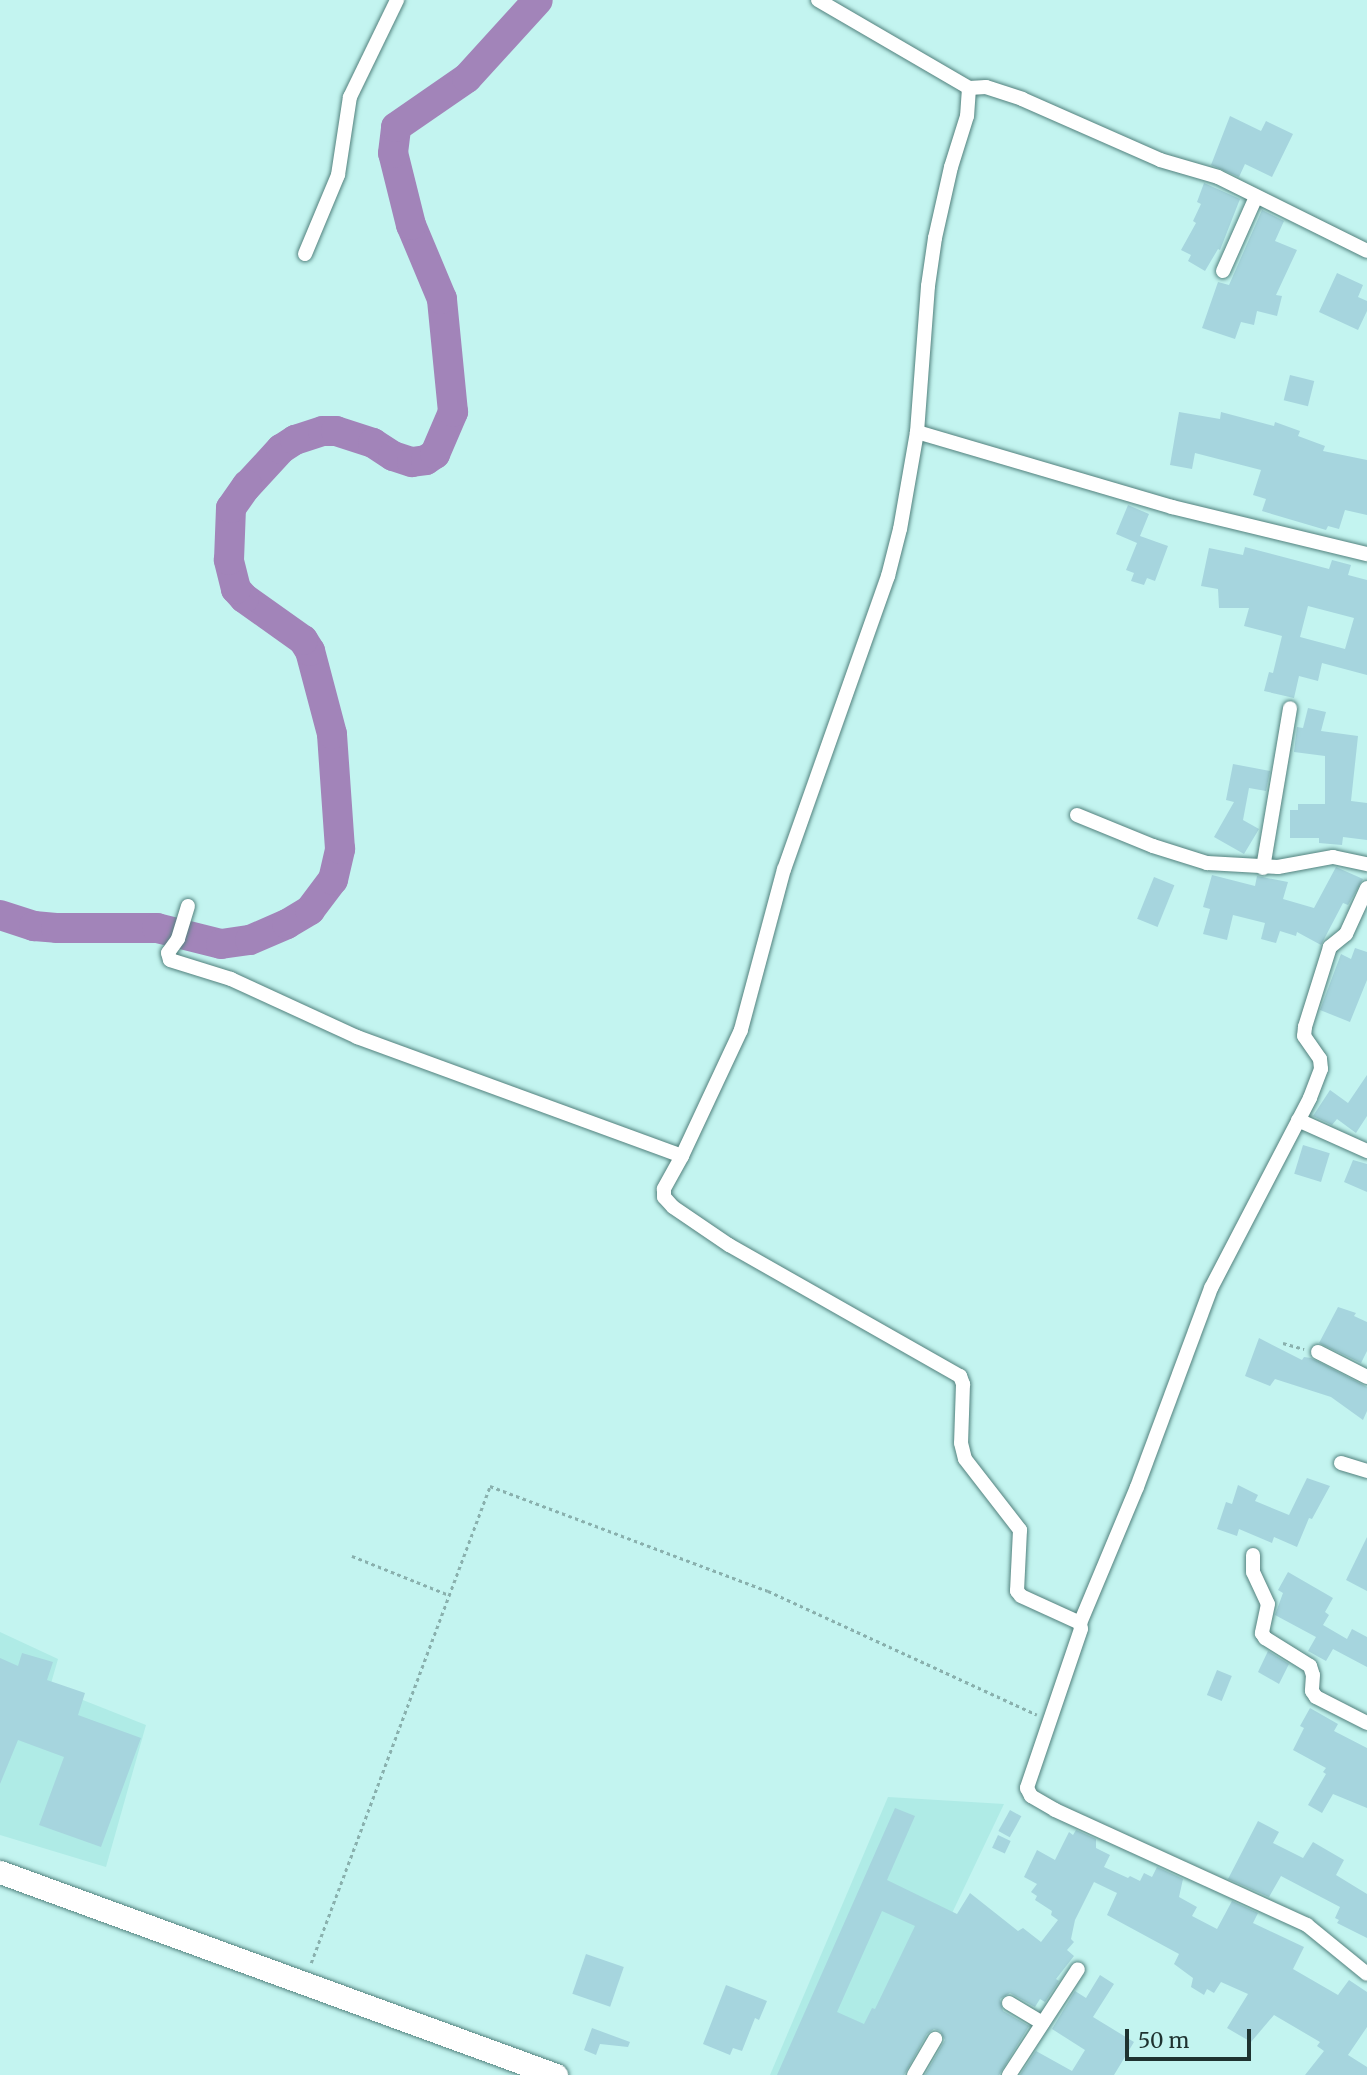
<!DOCTYPE html>
<html>
<head>
<meta charset="utf-8">
<style>
  body { margin:0 }
  #map { position:relative; width:1367px; height:2075px; overflow:hidden; background:#c3f4f0; font-family:Merriweather,serif }
  div>[style] { position:absolute }
  .built>* { inset:0; background:#afebe6 }
  .river>* { height:30px; margin:-15px; padding:0 15px; transform-origin:15px; border-radius:15px; background:#a284b9 }
  .building>* { inset:0; background:#a6d5de; transform-origin:0 0 }
  .path>* { height:2.5px; margin-top:-1.25px; transform-origin:0; background:repeating-linear-gradient(90deg,#89b0ad 0 3.5px,transparent 0 7px) }
  .roads { filter:drop-shadow(0 0 2px #52817d) drop-shadow(0 0 2px #52817d) }
  .street>* { height:14px; margin:-7px; padding:0 7px; transform-origin:7px; border-radius:7px; background:#fff }
  .primary>* { height:23px; margin:-11.5px; padding:0 11.5px; transform-origin:11.5px; border-radius:11.5px; background:#fff }
  span { translate:-50% -50%; white-space:nowrap; text-align:center; line-height:1.15; -webkit-text-stroke:5px #c3f4f0; paint-order:stroke }
  .scale { position:absolute; left:1125px; top:2029px; width:126px; height:32px; box-sizing:border-box; border:4px solid #1e3230; border-top:0; padding-left:9px; font-size:21px; line-height:24px; white-space:nowrap; color:#1e3230; -webkit-text-stroke:5px #c3f4f0; paint-order:stroke }
</style>
</head>
<body>
<div id="map">
  <div class="built">
    <div style="clip-path:polygon(0 1632px,58px 1659px,50px 1687px,146px 1725px,106px 1867px,0 1835px)"></div>
    <div style="clip-path:polygon(888px 1797px,1004px 1804px,875px 2075px,770px 2075px)"></div>
  </div>
  <div class="river">
    <div style="left:246px;top:487px;width:52px;rotate:-47.4deg"></div>
    <div style="left:281px;top:449px;width:17px;rotate:-33deg"></div>
    <div style="left:295px;top:440px;width:29px;rotate:-18deg"></div>
    <div style="left:323px;top:431px;width:13px"></div>
    <div style="left:336px;top:431px;width:39px;rotate:18deg"></div>
    <div style="left:373px;top:443px;width:24px;rotate:33deg"></div>
    <div style="left:393px;top:456px;width:20px;rotate:18deg"></div>
    <div style="left:412px;top:462px;width:14px;rotate:-8deg"></div>
    <div style="left:426px;top:460px;width:11px;rotate:-34deg"></div>
    <div style="left:435px;top:454px;width:46px;rotate:-66.8deg"></div>
    <div style="left:453px;top:412px;width:114px;rotate:-95.6deg"></div>
    <div style="left:442px;top:299px;width:80px;rotate:-112.7deg"></div>
    <div style="left:411px;top:225px;width:74px;rotate:-104deg"></div>
    <div style="left:393px;top:153px;width:26px;rotate:-83deg"></div>
    <div style="left:396px;top:127px;width:86px;rotate:-34.6deg"></div>
    <div style="left:467px;top:78px;width:105px;rotate:-47.7deg"></div>
    <div style="left:0;top:915px;width:36px;rotate:18deg"></div>
    <div style="left:34px;top:926px;width:22px;rotate:5deg"></div>
    <div style="left:56px;top:928px;width:101px"></div>
    <div style="left:157px;top:928px;width:66px;rotate:14deg"></div>
    <div style="left:221px;top:944px;width:29px;rotate:-8deg"></div>
    <div style="left:250px;top:940px;width:40px;rotate:-23.4deg"></div>
    <div style="left:287px;top:924px;width:27px;rotate:-31deg"></div>
    <div style="left:310px;top:910px;width:38px;rotate:-53deg"></div>
    <div style="left:333px;top:880px;width:32px;rotate:-77deg"></div>
    <div style="left:340px;top:849px;width:115px;rotate:-94deg"></div>
    <div style="left:332px;top:734px;width:86px;rotate:-104.8deg"></div>
    <div style="left:310px;top:651px;width:13px;rotate:-122deg"></div>
    <div style="left:303px;top:640px;width:72px;rotate:-144.6deg"></div>
    <div style="left:244px;top:598px;width:12px;rotate:-132deg"></div>
    <div style="left:236px;top:589px;width:30px;rotate:-104deg"></div>
    <div style="left:229px;top:560px;width:52px;rotate:-87.8deg"></div>
    <div style="left:231px;top:508px;width:28px;rotate:-55deg"></div>
  </div>
  <div class="building">
    <div style="clip-path:polygon(1230px 116px,1261px 131px,1266px 121px,1293px 134px,1272px 177px,1245px 164px,1239px 177px,1211px 165px)"></div>
    <div style="clip-path:polygon(1204px 183px,1240px 199px,1220px 250px,1218px 249px,1205px 271px,1188px 261px,1191px 255px,1181px 250px,1196px 223px,1193px 221px,1201px 204px,1197px 202px)"></div>
    <div style="clip-path:polygon(1262px 210px,1284px 221px,1275px 241px,1297px 250px,1276px 295px,1282px 296px,1277px 316px,1257px 311px,1254px 325px,1241px 322px,1235px 339px,1202px 328px,1218px 282px,1229px 285px)"></div>
    <div style="clip-path:polygon(1337px 273px,1363px 285px,1358px 297px,1367px 301px,1367px 311px,1358px 330px,1319px 312px)"></div>
    <div style="left:1290px;top:375px;width:25px;height:26px;rotate:14deg"></div>
    <div style="clip-path:polygon(1179px 412px,1220px 419px,1221px 412px,1274px 426px,1275px 422px,1300px 431px,1298px 436px,1325px 446px,1323px 451px,1367px 460px,1367px 515px,1345px 510px,1339px 529px,1328px 526px,1326px 530px,1262px 511px,1266px 499px,1253px 495px,1261px 470px,1195px 453px,1192px 469px,1170px 465px)"></div>
    <div style="clip-path:polygon(1128px 505px,1149px 514px,1140px 536px,1168px 546px,1155px 581px,1147px 578px,1144px 585px,1131px 581px,1134px 573px,1126px 570px,1137px 543px,1116px 534px)"></div>
    <div style="clip-path:polygon(evenodd,1245px 547px,1329px 569px,1332px 560px,1351px 565px,1348px 575px,1367px 580px,1367px 675px,1322px 663px,1318px 681px,1299px 676px,1294px 698px,1264px 691px,1269px 672px,1273px 673px,1282px 636px,1244px 626px,1249px 608px,1219px 608px,1218px 589px,1201px 586px,1209px 548px,1243px 555px,1245px 547px,1308px 606px,1354px 618px,1345px 649px,1300px 637px,1308px 606px)"></div>
    <div style="clip-path:polygon(1308px 708px,1326px 712px,1321px 731px,1358px 736px,1351px 801px,1367px 803px,1367px 840px,1343px 837px,1342px 845px,1319px 843px,1319px 838px,1290px 838px,1290px 810px,1298px 810px,1298px 804px,1325px 804px,1325px 756px,1294px 752px,1297px 727px,1303px 728px)"></div>
    <div style="clip-path:polygon(1233px 764px,1270px 771px,1266px 791px,1249px 788px,1243px 820px,1259px 829px,1244px 854px,1214px 837px,1234px 802px,1226px 800px)"></div>
    <div style="clip-path:polygon(1336px 867px,1363px 879px,1348px 905px,1343px 903px,1321px 945px,1297px 932px,1296px 936px,1280px 931px,1276px 943px,1261px 939px,1265px 923px,1233px 915px,1227px 940px,1203px 934px,1210px 909px,1203px 907px,1212px 875px,1255px 886px,1257px 876px,1288px 882px,1283px 899px,1314px 908px)"></div>
    <div style="left:1154px;top:877px;width:22px;height:45px;rotate:22deg"></div>
    <div style="clip-path:polygon(1355px 948px,1367px 952px,1367px 980px,1350px 1022px,1320px 1010px,1341px 954px,1351px 959px)"></div>
    <div style="clip-path:polygon(1367px 1075px,1367px 1116px,1356px 1133px,1337px 1119px,1332px 1125px,1313px 1116px,1330px 1090px,1348px 1103px)"></div>
    <div style="left:1303px;top:1145px;width:28px;height:30px;rotate:17deg"></div>
    <div style="clip-path:polygon(1353px 1160px,1367px 1164px,1367px 1192px,1344px 1182px)"></div>
    <div style="clip-path:polygon(1338px 1307px,1356px 1313px,1354px 1316px,1367px 1322px,1367px 1351px,1361px 1363px,1319px 1343px)"></div>
    <div style="clip-path:polygon(1259px 1338px,1302px 1360px,1304px 1357px,1311px 1358px,1367px 1387px,1367px 1411px,1363px 1420px,1331px 1397px,1275px 1379px,1270px 1386px,1245px 1376px)"></div>
    <div style="clip-path:polygon(1307px 1478px,1330px 1486px,1312px 1519px,1309px 1518px,1297px 1547px,1274px 1537px,1272px 1543px,1239px 1529px,1237px 1536px,1217px 1529px,1226px 1502px,1232px 1504px,1238px 1485px,1258px 1495px,1255px 1501px,1289px 1515px)"></div>
    <div style="clip-path:polygon(1367px 1537px,1367px 1591px,1346px 1580px)"></div>
    <div style="clip-path:polygon(1288px 1572px,1333px 1598px,1325px 1612px,1329px 1615px,1323px 1625px,1347px 1639px,1352px 1629px,1367px 1637px,1367px 1667px,1333px 1649px,1326px 1661px,1308px 1651px,1316px 1637px,1275px 1615px,1283px 1593px,1278px 1590px)"></div>
    <div style="clip-path:polygon(1268px 1651px,1289px 1664px,1279px 1684px,1258px 1672px)"></div>
    <div style="clip-path:polygon(22px 1653px,53px 1662px,47px 1680px,85px 1693px,78px 1715px,141px 1738px,101px 1847px,39px 1825px,64px 1757px,18px 1740px,0 1784px,0 1658px,18px 1666px)"></div>
    <div style="left:1217px;top:1670px;width:16px;height:27px;rotate:22deg"></div>
    <div style="clip-path:polygon(1310px 1708px,1338px 1724px,1334px 1731px,1367px 1748px,1367px 1808px,1333px 1794px,1322px 1813px,1308px 1805px,1326px 1774px,1323px 1772px,1326px 1768px,1293px 1750px,1304px 1728px,1300px 1726px)"></div>
    <div style="clip-path:polygon(evenodd,895px 1808px,915px 1816px,887px 1880px,957px 1914px,970px 1893px,1018px 1931px,1023px 1928px,1041px 1942px,1058px 1920px,1051px 1915px,1052px 1911px,1035px 1900px,1037px 1896px,1031px 1892px,1037px 1884px,1024px 1877px,1037px 1850px,1055px 1860px,1069px 1832px,1073px 1835px,1076px 1830px,1096px 1839px,1096px 1848px,1110px 1855px,1104px 1867px,1128px 1878px,1130px 1876px,1140px 1881px,1144px 1873px,1152px 1877px,1157px 1867px,1183px 1879px,1179px 1897px,1197px 1907px,1192px 1916px,1217px 1929px,1232px 1901px,1258px 1913px,1253px 1923px,1304px 1947px,1293px 1969px,1338px 1995px,1349px 1980px,1367px 1992px,1367px 2027px,1348px 2055px,1367px 2067px,1367px 2075px,1305px 2075px,1324px 2051px,1317px 2046px,1320px 2042px,1274px 2015px,1251px 2042px,1227px 2028px,1248px 1994px,1221px 1982px,1214px 1993px,1207px 1989px,1204px 1995px,1191px 1987px,1193px 1978px,1174px 1964px,1179px 1954px,1107px 1915px,1117px 1893px,1094px 1882px,1075px 1920px,1071px 1939px,1074px 1942px,1067px 1950px,1074px 1956px,1056px 1979px,1059px 1981px,1045px 2002px,1040px 1999px,1035px 2007px,1010px 1993px,1000px 1999px,1003px 2011px,1029px 2026px,999px 2075px,925px 2075px,945px 2040px,940px 2031px,934px 2029px,927px 2034px,904px 2075px,777px 2075px,895px 1808px,882px 1911px,915px 1926px,875px 2009px,872px 2008px,864px 2024px,837px 2012px,882px 1911px)"></div>
    <div style="left:1010px;top:1810px;width:13px;height:24px;rotate:29deg"></div>
    <div style="clip-path:polygon(1258px 1821px,1279px 1832px,1273px 1843px,1303px 1858px,1313px 1842px,1344px 1860px,1336px 1875px,1367px 1894px,1367px 1938px,1337px 1923px,1339px 1920px,1335px 1918px,1340px 1907px,1281px 1876px,1269px 1897px,1228px 1879px)"></div>
    <div style="left:998px;top:1835px;width:14px;height:14px;rotate:25deg"></div>
    <div style="left:586px;top:1954px;width:40px;height:42px;rotate:19deg"></div>
    <div style="clip-path:polygon(1100px 1975px,1114px 1984px,1093px 2017px,1134px 2042px,1114px 2075px,1020px 2075px,1036px 2051px,1072px 2071px,1085px 2050px,1052px 2029px,1075px 1991px,1086px 1998px)"></div>
    <div style="clip-path:polygon(726px 1985px,767px 2001px,759px 2020px,755px 2018px,742px 2051px,733px 2048px,730px 2055px,703px 2044px)"></div>
    <div style="clip-path:polygon(592px 2028px,630px 2042px,628px 2047px,600px 2044px,596px 2055px,584px 2050px)"></div>
  </div>
  <div class="path">
    <div style="left:1283px;top:1343px;width:22px;rotate:16deg"></div>
    <div style="left:352px;top:1556px;width:105px;rotate:21.9deg"></div>
    <div style="left:311px;top:1963px;width:509px;rotate:-69.43deg"></div>
    <div style="left:490px;top:1486px;width:297px;rotate:20.7deg"></div>
    <div style="left:768px;top:1591px;width:296px;rotate:24.7deg"></div>
  </div>
  <div class="roads">
    <div class="street">
      <div style="left:818px;top:0;width:175px;rotate:30.2deg"></div>
      <div style="left:969px;top:88px;width:17px;rotate:-3deg"></div>
      <div style="left:986px;top:87px;width:38px;rotate:18deg"></div>
      <div style="left:1022px;top:99px;width:151px;rotate:23.8deg"></div>
      <div style="left:1160px;top:160px;width:60px;rotate:16.3deg"></div>
      <div style="left:1218px;top:177px;width:166px;rotate:26.4deg"></div>
      <div style="left:969px;top:88px;width:28px;rotate:94deg"></div>
      <div style="left:967px;top:116px;width:53px;rotate:107.4deg"></div>
      <div style="left:951px;top:167px;width:73px;rotate:102.7deg"></div>
      <div style="left:935px;top:238px;width:49px;rotate:98.3deg"></div>
      <div style="left:928px;top:286px;width:146px;rotate:94.3deg"></div>
      <div style="left:917px;top:432px;width:98px;rotate:99.9deg"></div>
      <div style="left:900px;top:529px;width:49px;rotate:104.3deg"></div>
      <div style="left:888px;top:576px;width:311px;rotate:109.5deg"></div>
      <div style="left:784px;top:869px;width:167px;rotate:105deg"></div>
      <div style="left:741px;top:1030px;width:139px;rotate:115.1deg"></div>
      <div style="left:682px;top:1156px;width:38px;rotate:119deg"></div>
      <div style="left:664px;top:1189px;width:8px;rotate:90deg"></div>
      <div style="left:664px;top:1197px;width:13px;rotate:48deg"></div>
      <div style="left:673px;top:1207px;width:68px;rotate:34.2deg"></div>
      <div style="left:729px;top:1245px;width:266px;rotate:29.6deg"></div>
      <div style="left:960px;top:1376px;width:9px;rotate:69deg"></div>
      <div style="left:963px;top:1384px;width:59px;rotate:91.9deg"></div>
      <div style="left:961px;top:1443px;width:16px;rotate:76deg"></div>
      <div style="left:965px;top:1459px;width:90px;rotate:52.2deg"></div>
      <div style="left:1020px;top:1530px;width:61px;rotate:92.8deg"></div>
      <div style="left:1017px;top:1591px;width:6px;rotate:51deg"></div>
      <div style="left:1021px;top:1596px;width:65px;rotate:24.6deg"></div>
      <div style="left:305px;top:254px;width:86px;rotate:-67.3deg"></div>
      <div style="left:338px;top:175px;width:79px;rotate:-81.3deg"></div>
      <div style="left:350px;top:97px;width:108px;rotate:-64.1deg"></div>
      <div style="left:1223px;top:271px;width:81px;rotate:-66deg"></div>
      <div style="left:917px;top:432px;width:266px;rotate:16.4deg"></div>
      <div style="left:1172px;top:507px;width:201px;rotate:13.6deg"></div>
      <div style="left:1077px;top:815px;width:82px;rotate:22.2deg"></div>
      <div style="left:1153px;top:846px;width:57px;rotate:17.5deg"></div>
      <div style="left:1207px;top:863px;width:71px;rotate:3.2deg"></div>
      <div style="left:1278px;top:867px;width:56px;rotate:-10.3deg"></div>
      <div style="left:1333px;top:857px;width:35px;rotate:12deg"></div>
      <div style="left:1263px;top:868px;width:162px;rotate:-80.4deg"></div>
      <div style="left:1367px;top:888px;width:51px;rotate:114.5deg"></div>
      <div style="left:1346px;top:934px;width:21px;rotate:141deg"></div>
      <div style="left:1330px;top:947px;width:84px;rotate:107.4deg"></div>
      <div style="left:1305px;top:1027px;width:9px;rotate:96deg"></div>
      <div style="left:1304px;top:1036px;width:28px;rotate:55deg"></div>
      <div style="left:1320px;top:1059px;width:10px;rotate:84deg"></div>
      <div style="left:1321px;top:1069px;width:31px;rotate:111deg"></div>
      <div style="left:1310px;top:1098px;width:214px;rotate:117.5deg"></div>
      <div style="left:1211px;top:1288px;width:212px;rotate:110.4deg"></div>
      <div style="left:1137px;top:1487px;width:147px;rotate:112.7deg"></div>
      <div style="left:1080px;top:1623px;width:6px;rotate:81deg"></div>
      <div style="left:1081px;top:1629px;width:168px;rotate:108.8deg"></div>
      <div style="left:1027px;top:1788px;width:9px;rotate:63deg"></div>
      <div style="left:1031px;top:1796px;width:28px;rotate:30deg"></div>
      <div style="left:1055px;top:1810px;width:277px;rotate:24.5deg"></div>
      <div style="left:1307px;top:1925px;width:77px;rotate:39.2deg"></div>
      <div style="left:188px;top:906px;width:34px;rotate:107deg"></div>
      <div style="left:178px;top:939px;width:17px;rotate:126deg"></div>
      <div style="left:168px;top:953px;width:7px;rotate:74deg"></div>
      <div style="left:170px;top:960px;width:64px;rotate:17.3deg"></div>
      <div style="left:231px;top:979px;width:139px;rotate:24.7deg"></div>
      <div style="left:357px;top:1037px;width:346px;rotate:20.1deg"></div>
      <div style="left:1298px;top:1120px;width:76px;rotate:24.2deg"></div>
      <div style="left:1318px;top:1352px;width:55px;rotate:27deg"></div>
      <div style="left:1341px;top:1463px;width:27px;rotate:17deg"></div>
      <div style="left:1253px;top:1555px;width:17px;rotate:90deg"></div>
      <div style="left:1253px;top:1572px;width:35px;rotate:65deg"></div>
      <div style="left:1268px;top:1604px;width:30px;rotate:102deg"></div>
      <div style="left:1262px;top:1633px;width:6px;rotate:59deg"></div>
      <div style="left:1265px;top:1638px;width:53px;rotate:31.9deg"></div>
      <div style="left:1310px;top:1666px;width:9px;rotate:72deg"></div>
      <div style="left:1313px;top:1675px;width:16px;rotate:94deg"></div>
      <div style="left:1312px;top:1691px;width:7px;rotate:56deg"></div>
      <div style="left:1316px;top:1697px;width:57px;rotate:27deg"></div>
      <div style="left:1009px;top:2003px;width:39px;rotate:31deg"></div>
      <div style="left:914px;top:2075px;width:42px;rotate:-59.7deg"></div>
      <div style="left:1009px;top:2075px;width:126px;rotate:-56.9deg"></div>
    </div>
    <div class="primary">
      <div style="left:0;top:1872px;width:592px;rotate:20.06deg"></div>
    </div>
  </div>
  <div class="scale">50 m</div>
</div>
</body>
</html>
